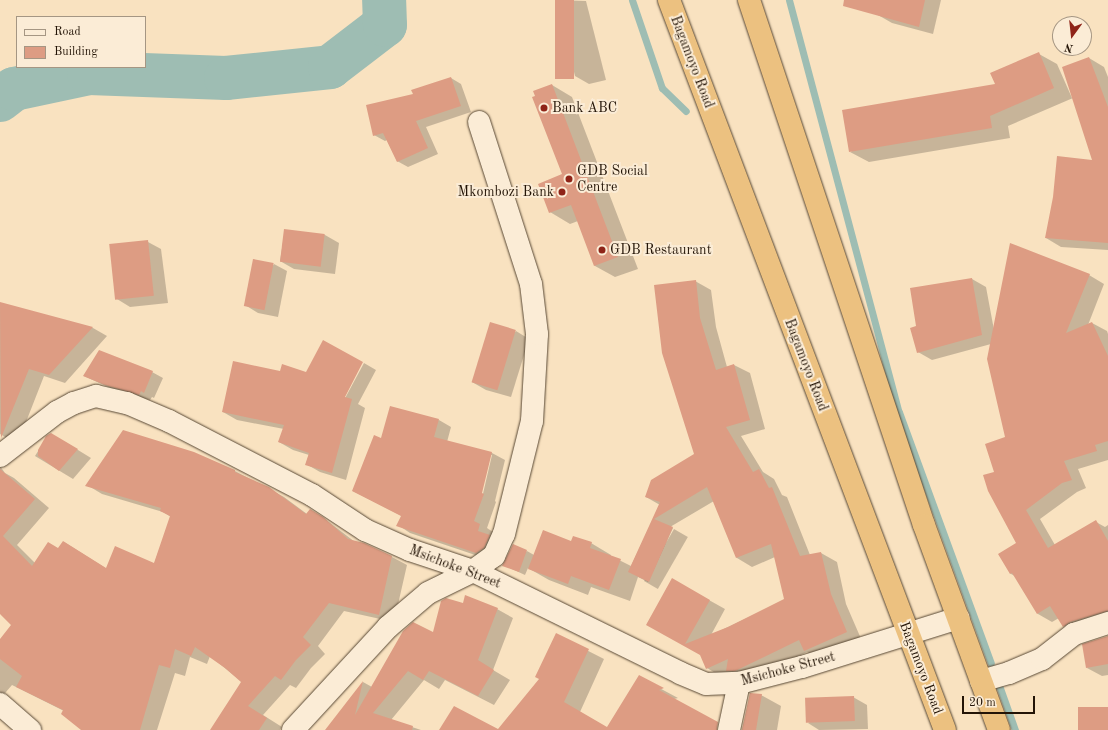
<!DOCTYPE html>
<html>
<head>
<meta charset="utf-8">
<style>
  body { margin:0 }
  #map { position:relative; width:1108px; height:730px; overflow:hidden; background:#f9e2c0; font-family:"Old Standard TT",serif }
  div>[style] { position:absolute }
  .shadow>* { inset:0; background:#0003; transform-origin:0 0 }
  .stream>* { height:7px; margin:-3.5px; padding:0 3.5px; transform-origin:3.5px; border-radius:3.5px; background:#9ebdb3 }
  .river>* { height:44px; margin:-22px; padding:0 22px; transform-origin:22px; border-radius:22px; background:#9ebdb3 }
  .building>* { inset:0; background:#dd9c83; transform-origin:0 0 }
  .roads { filter:drop-shadow(0 0 1px #584834) drop-shadow(0 0 1px #584834) }
  .minor>* { height:22px; margin:-11px; padding:0 11px; transform-origin:11px; border-radius:11px; background:#fbecd6 }
  .trunk>* { height:22px; margin:-11px; padding:0 11px; transform-origin:11px; border-radius:11px; background:#ecc180 }
  .dots>* { width:11px; height:11px; translate:-50% -50%; box-sizing:border-box; border:2px solid #fbecd6; border-radius:50% }
  span { translate:-50% -50%; white-space:nowrap; text-align:center; line-height:1.15; -webkit-text-stroke:4px #fbecd6; paint-order:stroke }
  .street-label { font-size:14px; color:#231406 }
  .poi-label { font-size:14px; color:#231406 }
  .left { translate:0 -50%; text-align:left }
  .right { translate:-100% -50%; text-align:right }
  .legend { position:absolute; left:16px; top:16px; width:130px; height:52px; box-sizing:border-box; background:#fbecd6; border:1px solid #a59683; margin:0; padding:5px 7px; list-style:none; font-size:12px; color:#231406 }
  .legend li { display:flex; align-items:center; gap:8px; height:20px }
  .legend b { width:20px; border:1px solid #a59683 }
  .north { position:absolute; left:1052px; top:16px; width:40px; height:40px; box-sizing:border-box; background:#fbecd6; border:1px solid #a59683; border-radius:50%; rotate:195deg; font-size:11px; font-weight:700; line-height:16px; text-align:center; color:#231406 }
  .north::after { content:''; display:block; margin:auto; width:14px; height:18px; background:#8f2418; clip-path:polygon(50% 0,100% 100%,50% 72%,0 100%) }
  .scale { position:absolute; left:962px; top:696px; width:73px; height:18px; box-sizing:border-box; border:2px solid #231406; border-top:0; padding-left:5px; font-size:12px; line-height:14px; white-space:nowrap; color:#231406; -webkit-text-stroke:3px #fbecd6; paint-order:stroke }
</style>
</head>
<body>
<div id="map">
  <div class="shadow">
    <div style="clip-path:polygon(556px 0,586px 1px,606px 80px,589px 84px,575px 76px)"></div>
    <div style="clip-path:polygon(882px 0,941px 0,933px 34px,892px 23px,878px 15px)"></div>
    <div style="clip-path:polygon(1039px 54px,1057px 64px,1072px 98px,1089px 58px,1104px 67px,1108px 77px,1108px 250px,1061px 247px,1046px 238px,1093px 161px,1073px 98px,1008px 126px,1010px 138px,869px 162px,850px 152px,997px 85px)"></div>
    <div style="clip-path:polygon(451px 78px,461px 84px,471px 112px,426px 127px,438px 154px,408px 167px,397px 161px,387px 140px,385px 141px,374px 135px)"></div>
    <div style="clip-path:polygon(552px 85px,572px 97px,638px 269px,615px 277px,595px 266px,578px 221px,570px 224px,550px 212px,563px 175px)"></div>
    <div style="clip-path:polygon(285px 230px,325px 235px,339px 243px,335px 274px,294px 269px,280px 261px)"></div>
    <div style="clip-path:polygon(148px 242px,161px 249px,168px 303px,130px 307px,117px 299px)"></div>
    <div style="clip-path:polygon(274px 264px,287px 271px,278px 317px,258px 313px,245px 305px)"></div>
    <div style="clip-path:polygon(1089px 275px,1104px 284px,1088px 325px,1092px 323px,1107px 331px,1108px 334px,1108px 460px,1078px 469px,1086px 488px,1077px 492px,1040px 519px,1055px 545px,1096px 522px,1105px 527px,1108px 525px,1108px 623px,1079px 634px,1064px 626px,1059px 618px,1052px 622px,1038px 614px,1015px 576px,1011px 574px,999px 554px,1017px 544px,995px 472px,1006px 438px,991px 344px,932px 360px,918px 352px,917px 327px,972px 279px,986px 287px,994px 330px)"></div>
    <div style="clip-path:polygon(695px 281px,711px 290px,716px 327px,727px 367px,734px 365px,750px 373px,765px 429px,741px 436px,763px 472px,774px 479px,782px 495px,787px 497px,810px 555px,821px 553px,837px 562px,846px 604px,862px 641px,820px 659px,807px 652px,751px 679px,722px 677px,707px 668px,701px 654px,647px 624px,673px 580px,725px 609px,711px 635px,785px 600px,775px 557px,752px 567px,737px 558px,714px 501px,670px 527px,673px 528px,648px 582px,638px 577px,630px 601px,591px 587px,588px 595px,549px 580px,528px 568px,525px 575px,503px 565px,527px 551px,534px 555px,572px 542px,591px 543px,611px 555px,611px 556px,631px 566px,660px 505px,646px 497px,695px 455px)"></div>
    <div style="clip-path:polygon(0 303px,93px 328px,107px 336px,65px 383px,44px 376px,26px 422px,28px 423px,12px 441px,0 434px)"></div>
    <div style="clip-path:polygon(516px 331px,529px 339px,511px 397px,486px 390px,472px 382px)"></div>
    <div style="clip-path:polygon(364px 363px,376px 370px,358px 404px,365px 408px,346px 480px,320px 472px,306px 464px,309px 455px,293px 450px,279px 442px,284px 429px,237px 420px,223px 412px,343px 402px)"></div>
    <div style="clip-path:polygon(152px 372px,163px 378px,154px 398px,152px 397px,150px 400px,117px 391px,84px 376px)"></div>
    <div style="clip-path:polygon(evenodd,439px 420px,451px 427px,447px 442px,492px 453px,505px 460px,495px 501px,496px 502px,487px 528px,493px 532px,490px 560px,410px 533px,398px 525px,402px 516px,353px 491px,382px 439px,439px 420px,490px 455px,492px 455px,482px 498px,480px 498px,490px 455px)"></div>
    <div style="clip-path:polygon(47px 437px,65px 442px,91px 458px,73px 479px,35px 456px)"></div>
    <div style="clip-path:polygon(0 466px,5px 473px,14px 478px,49px 508px,17px 545px,35px 563px,59px 549px,64px 542px,107px 569px,154px 564px,171px 517px,163px 512px,102px 494px,87px 485px,235px 471px,284px 497px,307px 514px,310px 510px,325px 519px,355px 542px,392px 557px,407px 565px,394px 622px,344px 611px,318px 646px,325px 654px,311px 668px,296px 688px,290px 685px,263px 715px,282px 727px,280px 730px,211px 730px,242px 682px,210px 656px,207px 664px,190px 657px,185px 676px,175px 673px,157px 730px,83px 730px,64px 711px,12px 685px,0 699px,0 641px,12px 625px,0 612px)"></div>
    <div style="left:674px;top:529px;width:16px;height:60px;rotate:30deg"></div>
    <div style="clip-path:polygon(463px 604px,497px 609px,513px 618px,493px 670px,510px 680px,494px 705px,445px 680px,439px 689px,424px 680px,391px 720px,421px 730px,327px 730px,363px 682px,372px 687px,433px 634px)"></div>
    <div style="clip-path:polygon(557px 635px,604px 659px,580px 712px,607px 728px,639px 677px,678px 698px,674px 699px,713px 730px,499px 730px,540px 679px)"></div>
    <div style="clip-path:polygon(1108px 636px,1108px 675px,1102px 676px,1087px 668px)"></div>
    <div style="clip-path:polygon(750px 694px,761px 695px,781px 706px,777px 730px,742px 730px)"></div>
    <div style="clip-path:polygon(853px 697px,867px 705px,868px 729px,819px 730px,808px 723px)"></div>
  </div>
  <div class="stream">
    <div style="left:632px;top:0;width:93px;rotate:71.2deg"></div>
    <div style="left:662px;top:88px;width:33px;rotate:44deg"></div>
    <div style="left:789px;top:0;width:426px;rotate:75.1deg"></div>
    <div style="left:899px;top:412px;width:267px;rotate:69.9deg"></div>
    <div style="left:1000px;top:688px;width:45px;rotate:70.3deg"></div>
  </div>
  <div class="river">
    <div style="left:0;top:100px;width:18px;rotate:-38deg"></div>
    <div style="left:14px;top:89px;width:77px;rotate:-12deg"></div>
    <div style="left:89px;top:73px;width:137px;rotate:2.1deg"></div>
    <div style="left:226px;top:78px;width:105px;rotate:-6deg"></div>
    <div style="left:330px;top:67px;width:69px;rotate:-37.4deg"></div>
    <div style="left:385px;top:25px;width:25px;rotate:-92deg"></div>
  </div>
  <div class="building">
    <div style="left:555px;top:0;width:19px;height:79px"></div>
    <div style="clip-path:polygon(844px 0,925px 0,919px 27px,843px 6px)"></div>
    <div style="clip-path:polygon(1039px 52px,1054px 88px,990px 116px,992px 128px,849px 152px,842px 110px,995px 84px,990px 73px)"></div>
    <div style="clip-path:polygon(1089px 57px,1108px 107px,1108px 243px,1045px 238px,1053px 197px,1057px 156px,1092px 160px,1062px 67px)"></div>
    <div style="clip-path:polygon(451px 77px,461px 106px,416px 121px,428px 148px,397px 162px,383px 133px,373px 136px,366px 105px,413px 94px,411px 90px)"></div>
    <div style="clip-path:polygon(552px 84px,618px 257px,594px 266px,571px 205px,549px 213px,538px 184px,562px 174px,532px 97px,535px 96px,533px 91px)"></div>
    <div style="left:284px;top:229px;width:41px;height:33px;rotate:7deg"></div>
    <div style="left:148px;top:240px;width:56px;height:39px;rotate:84deg"></div>
    <div style="clip-path:polygon(1010px 243px,1090px 274px,1066px 333px,1092px 322px,1108px 356px,1108px 441px,1095px 445px,1097px 451px,1064px 461px,1072px 480px,1062px 483px,1026px 510px,1048px 548px,1096px 520px,1108px 541px,1108px 611px,1070px 622px,1063px 627px,1050px 606px,1037px 614px,1012px 573px,1010px 574px,998px 554px,1016px 543px,988px 491px,983px 475px,994px 472px,985px 444px,1005px 437px,987px 359px)"></div>
    <div style="left:253px;top:259px;width:21px;height:48px;rotate:11deg"></div>
    <div style="clip-path:polygon(972px 278px,982px 335px,917px 353px,910px 328px,916px 326px,910px 288px)"></div>
    <div style="clip-path:polygon(696px 280px,700px 318px,716px 370px,734px 364px,750px 420px,726px 427px,753px 472px,759px 469px,769px 488px,772px 487px,800px 556px,821px 552px,831px 594px,847px 632px,804px 651px,799px 640px,735px 671px,726px 671px,728px 659px,706px 669px,700px 655px,646px 625px,672px 578px,710px 600px,685px 644px,728px 627px,784px 599px,771px 544px,736px 558px,707px 487px,654px 519px,673px 527px,649px 582px,628px 572px,660px 502px,645px 497px,651px 480px,694px 454px,662px 353px,654px 285px)"></div>
    <div style="clip-path:polygon(0 302px,93px 327px,49px 375px,29px 369px,1px 438px)"></div>
    <div style="left:490px;top:322px;width:27px;height:63px;rotate:17deg"></div>
    <div style="clip-path:polygon(323px 340px,363px 362px,345px 397px,352px 399px,332px 473px,305px 465px,309px 453px,278px 442px,284px 425px,222px 412px,233px 361px,280px 371px,282px 364px,306px 372px)"></div>
    <div style="clip-path:polygon(99px 350px,153px 371px,144px 393px,141px 391px,139px 395px,105px 385px,83px 376px)"></div>
    <div style="clip-path:polygon(390px 406px,439px 419px,434px 437px,492px 452px,482px 493px,484px 494px,474px 521px,480px 524px,478px 531px,490px 535px,484px 548px,476px 553px,396px 526px,401px 516px,352px 491px,374px 435px,381px 438px)"></div>
    <div style="clip-path:polygon(123px 430px,194px 452px,235px 470px,235px 472px,269px 487px,306px 514px,310px 509px,323px 517px,348px 539px,364px 543px,392px 556px,379px 615px,329px 603px,303px 637px,311px 645px,296px 660px,281px 680px,275px 676px,248px 706px,267px 718px,259px 730px,210px 730px,241px 682px,225px 668px,195px 647px,191px 656px,175px 649px,170px 668px,159px 665px,140px 730px,81px 730px,61px 714px,63px 710px,16px 687px,22px 676px,0 659px,0 639px,11px 625px,0 614px,0 469px,35px 499px,3px 536px,32px 566px,48px 542px,58px 548px,63px 541px,106px 568px,115px 546px,154px 563px,170px 516px,160px 511px,161px 508px,85px 486px)"></div>
    <div style="clip-path:polygon(51px 433px,78px 449px,59px 471px,38px 456px,38px 450px,46px 436px)"></div>
    <div style="clip-path:polygon(543px 530px,571px 541px,573px 536px,592px 542px,590px 548px,621px 559px,609px 590px,571px 576px,568px 584px,528px 569px)"></div>
    <div style="clip-path:polygon(513px 544px,527px 550px,519px 572px,502px 566px)"></div>
    <div style="clip-path:polygon(465px 595px,498px 608px,478px 660px,494px 670px,478px 696px,429px 671px,423px 680px,408px 671px,373px 713px,413px 726px,412px 730px,325px 730px,363px 681px,355px 715px,403px 631px,413px 622px,433px 632px,441px 601px,446px 598px,463px 603px)"></div>
    <div style="clip-path:polygon(556px 633px,589px 649px,564px 702px,607px 727px,639px 675px,664px 688px,659px 690px,718px 722px,717px 730px,439px 730px,454px 706px,498px 729px,539px 679px,535px 677px)"></div>
    <div style="clip-path:polygon(1108px 636px,1108px 664px,1086px 668px,1082px 644px)"></div>
    <div style="clip-path:polygon(750px 693px,762px 694px,756px 730px,742px 730px)"></div>
    <div style="left:854px;top:696px;width:25px;height:49px;rotate:88deg"></div>
    <div style="left:1108px;top:707px;width:23px;height:30px;rotate:90deg"></div>
  </div>
  <div class="roads">
    <div class="minor">
      <div style="left:0;top:456px;width:72px;rotate:-37.7deg"></div>
      <div style="left:57px;top:412px;width:19px;rotate:-28deg"></div>
      <div style="left:74px;top:403px;width:23px;rotate:-18deg"></div>
      <div style="left:96px;top:396px;width:32px;rotate:13deg"></div>
      <div style="left:127px;top:403px;width:46px;rotate:23.2deg"></div>
      <div style="left:169px;top:421px;width:161px;rotate:27.4deg"></div>
      <div style="left:312px;top:495px;width:64px;rotate:33.4deg"></div>
      <div style="left:365px;top:530px;width:49px;rotate:24deg"></div>
      <div style="left:410px;top:550px;width:66px;rotate:18.4deg"></div>
      <div style="left:473px;top:571px;width:231px;rotate:26.2deg"></div>
      <div style="left:680px;top:673px;width:28px;rotate:23deg"></div>
      <div style="left:706px;top:684px;width:33px;rotate:-2deg"></div>
      <div style="left:739px;top:683px;width:65px;rotate:-14.3deg"></div>
      <div style="left:802px;top:667px;width:164px;rotate:-17.4deg"></div>
      <div style="left:981px;top:681px;width:29px;rotate:-16deg"></div>
      <div style="left:1009px;top:673px;width:36px;rotate:-23deg"></div>
      <div style="left:1042px;top:659px;width:41px;rotate:-38deg"></div>
      <div style="left:1074px;top:634px;width:36px;rotate:-18deg"></div>
      <div style="left:0;top:704px;width:40px;rotate:41deg"></div>
      <div style="left:293px;top:730px;width:140px;rotate:-47.3deg"></div>
      <div style="left:388px;top:627px;width:52px;rotate:-40.4deg"></div>
      <div style="left:428px;top:593px;width:50px;rotate:-26.1deg"></div>
      <div style="left:473px;top:571px;width:26px;rotate:-36deg"></div>
      <div style="left:494px;top:556px;width:24px;rotate:-66deg"></div>
      <div style="left:504px;top:534px;width:116px;rotate:-76.1deg"></div>
      <div style="left:532px;top:421px;width:87px;rotate:-86.7deg"></div>
      <div style="left:537px;top:334px;width:50px;rotate:-96.8deg"></div>
      <div style="left:531px;top:284px;width:170px;rotate:-107.8deg"></div>
      <div style="left:729px;top:730px;width:48px;rotate:-78deg"></div>
    </div>
    <div class="trunk">
      <div style="left:669px;top:0;width:780px;rotate:69.29deg"></div>
      <div style="left:749px;top:0;width:553px;rotate:71.57deg"></div>
      <div style="left:924px;top:525px;width:218px;rotate:69.9deg"></div>
    </div>
  </div>
  <div class="dots">
    <div style="left:544px;top:108px;background:#8f2418"></div>
    <div style="left:569px;top:179px;background:#8f2418"></div>
    <div style="left:562px;top:192px;background:#8f2418"></div>
    <div style="left:602px;top:250px;background:#8f2418"></div>
  </div>
  <div class="street-label">
    <span style="left:692px;top:62px;rotate:69deg">Bagamoyo Road</span>
    <span style="left:806px;top:365px;rotate:69deg">Bagamoyo Road</span>
    <span style="left:455px;top:567px;rotate:21deg">Msichoke Street</span>
    <span style="left:921px;top:668px;rotate:69deg">Bagamoyo Road</span>
    <span style="left:788px;top:669px;rotate:-15deg">Msichoke Street</span>
  </div>
  <div class="poi-label">
    <span class="left" style="left:552px;top:108px">Bank ABC</span>
    <span class="left" style="left:577px;top:179px">GDB Social<br>Centre</span>
    <span class="right" style="left:554px;top:192px">Mkombozi Bank</span>
    <span class="left" style="left:610px;top:250px">GDB Restaurant</span>
  </div>
  <ul class="legend">
  <li><b style="height:5px;background:#fbecd6"></b>Road</li>
  <li><b style="height:11px;background:#dd9c83"></b>Building</li>
  </ul>
  <div class="north">N</div>
  <div class="scale">20 m</div>
</div>
</body>
</html>
